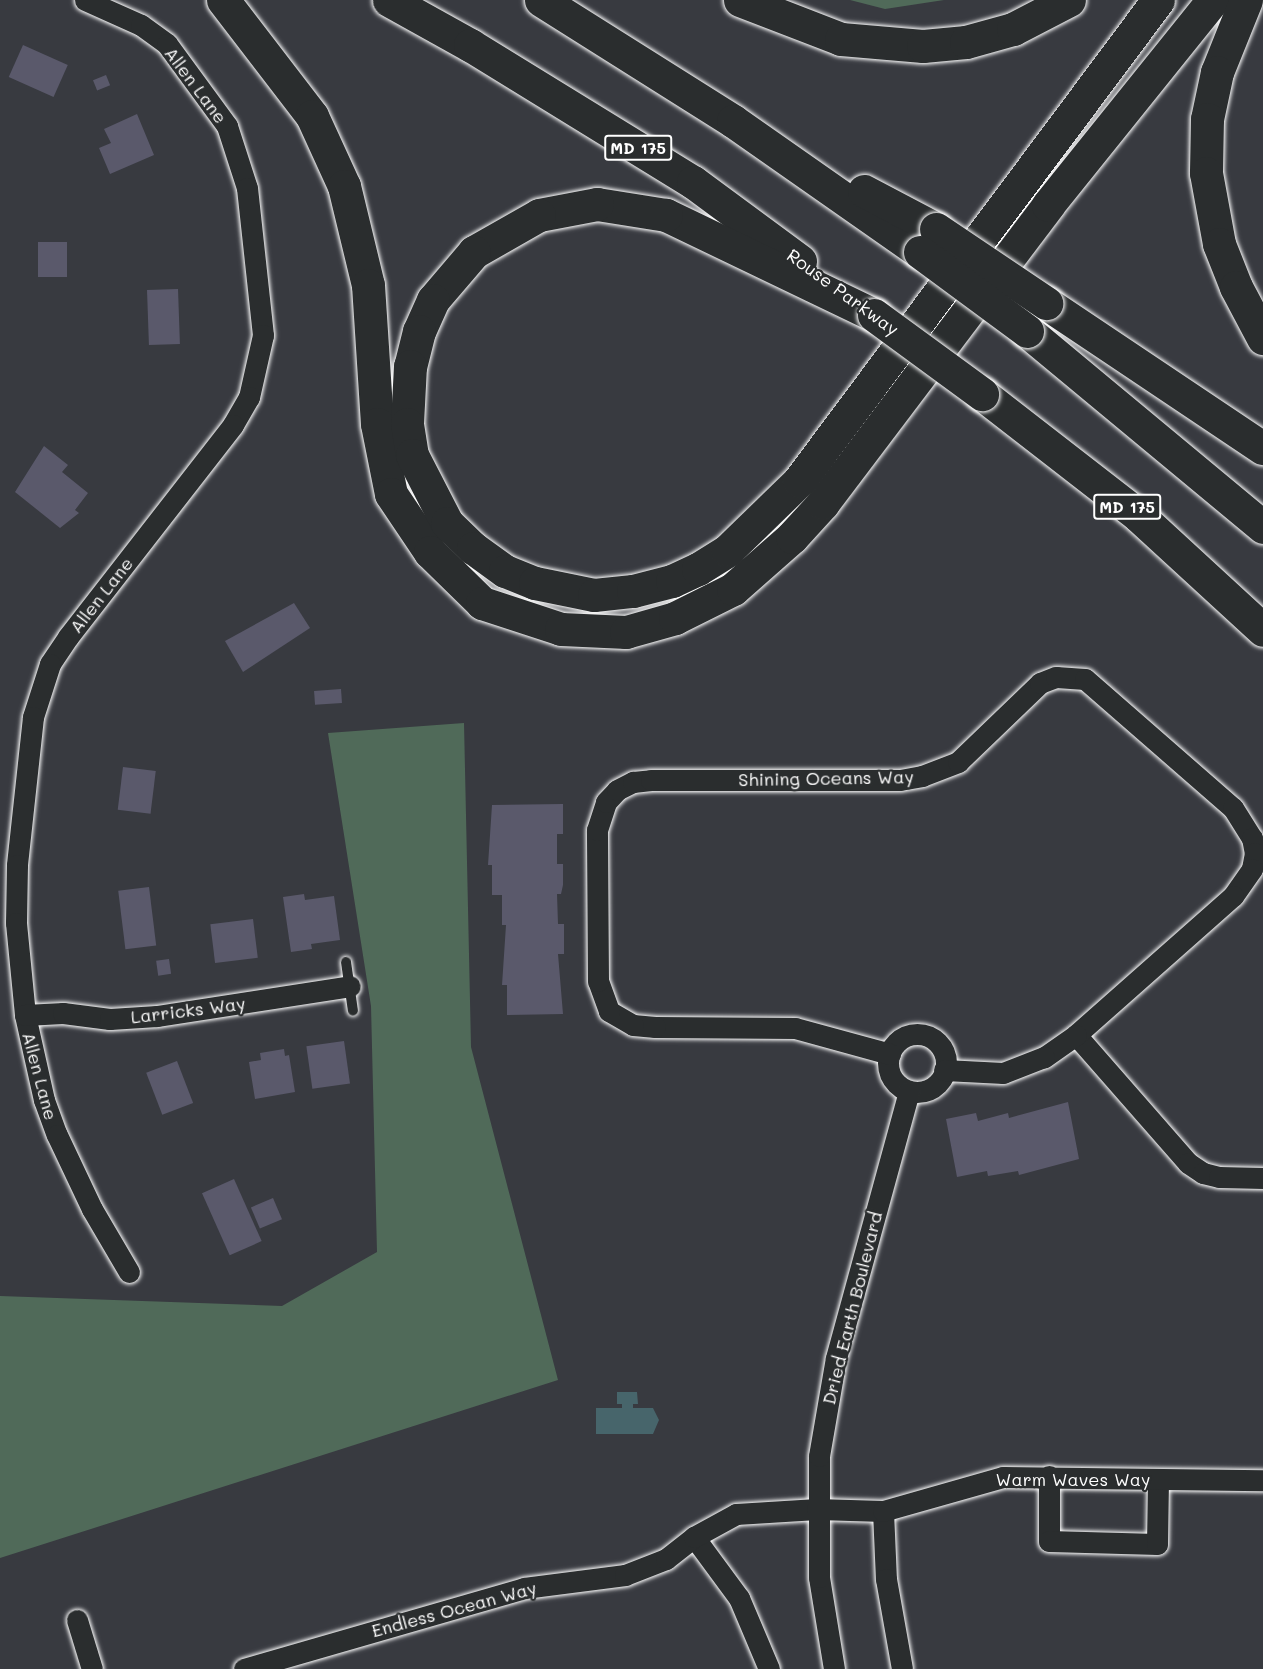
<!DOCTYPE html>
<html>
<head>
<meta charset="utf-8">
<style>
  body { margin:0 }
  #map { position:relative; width:1263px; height:1669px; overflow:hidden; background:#383a40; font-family:Mali,sans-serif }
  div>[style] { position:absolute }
  .green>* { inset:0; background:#506a59 }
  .water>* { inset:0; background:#47656b }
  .building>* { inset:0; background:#5a596b; transform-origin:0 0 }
  .roads { filter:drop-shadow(0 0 2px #fff) drop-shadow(0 0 2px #fff) }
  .lane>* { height:10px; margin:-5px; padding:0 5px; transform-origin:5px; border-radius:5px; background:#2a2d2e }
  .street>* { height:21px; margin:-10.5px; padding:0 10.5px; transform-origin:10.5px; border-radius:10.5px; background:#2a2d2e }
  .street>.ring { margin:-10.5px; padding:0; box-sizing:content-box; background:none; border:21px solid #2a2d2e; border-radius:50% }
  .primary>* { height:33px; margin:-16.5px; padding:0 16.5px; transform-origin:16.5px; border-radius:16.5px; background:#2a2d2e }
  .bridges { filter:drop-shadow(0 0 2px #fff) drop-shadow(0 0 2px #fff) }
  .primary-bridge>* { height:33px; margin:-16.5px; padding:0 16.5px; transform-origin:16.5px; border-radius:16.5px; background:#2a2d2e }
  span { translate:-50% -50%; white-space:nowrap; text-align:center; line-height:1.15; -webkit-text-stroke:4.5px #2a2d2e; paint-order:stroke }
  .shield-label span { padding:2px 4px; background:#2a2d2e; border:2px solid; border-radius:4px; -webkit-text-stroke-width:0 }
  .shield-label { font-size:16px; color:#fff; font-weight:700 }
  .street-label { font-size:18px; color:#fff }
</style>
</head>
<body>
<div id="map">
  <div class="green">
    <div style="clip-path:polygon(850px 0,944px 0,885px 9px)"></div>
    <div style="clip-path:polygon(464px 723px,471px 1047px,558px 1380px,0 1558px,0 1296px,282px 1306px,377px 1252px,371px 1006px,328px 733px)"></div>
  </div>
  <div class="water">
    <div style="clip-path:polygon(617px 1392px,637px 1392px,638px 1404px,633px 1404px,633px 1408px,653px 1408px,659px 1420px,653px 1434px,596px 1434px,596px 1408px,622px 1408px,622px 1404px,617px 1404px)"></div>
  </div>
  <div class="building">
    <div style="left:23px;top:45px;width:49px;height:35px;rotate:24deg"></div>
    <div style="left:106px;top:75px;width:11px;height:14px;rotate:68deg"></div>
    <div style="clip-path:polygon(137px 114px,154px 155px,110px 174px,99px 148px,111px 143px,104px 129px)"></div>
    <div style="left:38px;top:242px;width:29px;height:35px"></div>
    <div style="left:178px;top:289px;width:55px;height:31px;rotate:88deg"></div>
    <div style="clip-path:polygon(44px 446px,68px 465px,62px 472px,88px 493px,75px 510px,79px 513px,60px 528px,15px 492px)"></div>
    <div style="clip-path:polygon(294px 603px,310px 628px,243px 672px,225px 641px)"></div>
    <div style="left:341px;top:689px;width:14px;height:27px;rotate:86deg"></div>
    <div style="left:123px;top:767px;width:33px;height:43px;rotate:7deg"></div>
    <div style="clip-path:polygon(563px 804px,563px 834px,557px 834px,557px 864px,563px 864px,563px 885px,561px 894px,557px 894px,558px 924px,564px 924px,564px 954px,558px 954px,563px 1014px,507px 1015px,507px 985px,502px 985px,506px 925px,502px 925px,502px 895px,492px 895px,492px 865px,488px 865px,492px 805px)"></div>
    <div style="left:149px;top:887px;width:59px;height:31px;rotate:83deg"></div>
    <div style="clip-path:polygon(304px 894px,305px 900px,334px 896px,340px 940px,311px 944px,312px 949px,291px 952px,283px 897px)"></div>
    <div style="left:253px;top:919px;width:39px;height:43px;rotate:83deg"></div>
    <div style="left:169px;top:959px;width:15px;height:13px;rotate:82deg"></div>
    <div style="left:344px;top:1041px;width:43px;height:38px;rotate:82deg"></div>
    <div style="clip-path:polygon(284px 1049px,285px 1056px,289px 1055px,295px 1092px,255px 1099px,249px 1062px,261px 1060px,260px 1053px)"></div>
    <div style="left:177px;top:1061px;width:45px;height:33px;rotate:69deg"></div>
    <div style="clip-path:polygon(1068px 1102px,1079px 1159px,1019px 1175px,1018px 1171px,988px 1176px,987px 1171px,957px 1177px,946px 1119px,976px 1113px,978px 1121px,1008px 1113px,1009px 1118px)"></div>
    <div style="left:234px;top:1179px;width:68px;height:35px;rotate:66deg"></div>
    <div style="left:273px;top:1198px;width:23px;height:24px;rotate:67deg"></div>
  </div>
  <div class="roads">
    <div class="lane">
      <div style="left:346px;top:962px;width:49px;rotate:81.9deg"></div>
    </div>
    <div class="street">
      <div style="left:85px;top:0;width:61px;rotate:24.1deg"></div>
      <div style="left:141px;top:25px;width:32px;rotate:36deg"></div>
      <div style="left:167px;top:44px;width:102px;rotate:53.8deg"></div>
      <div style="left:227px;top:126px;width:65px;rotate:72.1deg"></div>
      <div style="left:247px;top:188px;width:148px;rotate:83.8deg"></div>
      <div style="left:263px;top:335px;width:64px;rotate:102.7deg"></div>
      <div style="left:249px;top:397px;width:32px;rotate:120deg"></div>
      <div style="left:233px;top:425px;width:269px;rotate:127.9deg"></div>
      <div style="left:68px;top:637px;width:32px;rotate:124deg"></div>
      <div style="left:50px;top:664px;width:56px;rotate:107.8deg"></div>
      <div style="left:33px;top:717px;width:149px;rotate:96.2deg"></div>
      <div style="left:17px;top:865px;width:58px;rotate:91deg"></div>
      <div style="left:16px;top:923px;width:92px;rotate:84.4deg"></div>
      <div style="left:25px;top:1015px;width:87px;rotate:77.4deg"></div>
      <div style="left:44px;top:1100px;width:37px;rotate:70deg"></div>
      <div style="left:57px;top:1135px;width:82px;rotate:64.7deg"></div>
      <div style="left:92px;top:1209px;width:73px;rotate:59.6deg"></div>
      <div style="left:25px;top:1015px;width:38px;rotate:-3deg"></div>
      <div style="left:63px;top:1013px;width:47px;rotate:7.3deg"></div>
      <div style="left:110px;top:1019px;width:47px;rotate:-3.7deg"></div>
      <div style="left:157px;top:1016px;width:195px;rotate:-8.8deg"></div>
      <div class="ring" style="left:888px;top:1034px;width:37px;height:37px"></div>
      <div style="left:1076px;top:1035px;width:170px;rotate:48.8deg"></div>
      <div style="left:1188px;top:1163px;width:18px;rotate:34deg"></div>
      <div style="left:1203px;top:1173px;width:16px;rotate:14deg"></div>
      <div style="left:1219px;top:1177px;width:44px;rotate:1.3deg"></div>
      <div style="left:890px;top:1054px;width:98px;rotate:-164.7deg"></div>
      <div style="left:795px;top:1028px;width:140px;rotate:-179.6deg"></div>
      <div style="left:655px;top:1027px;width:22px;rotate:-175deg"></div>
      <div style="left:633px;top:1025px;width:28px;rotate:-150deg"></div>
      <div style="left:609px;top:1011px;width:32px;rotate:-110deg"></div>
      <div style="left:598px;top:981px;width:151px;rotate:-90.4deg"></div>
      <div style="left:597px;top:830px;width:29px;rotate:-72deg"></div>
      <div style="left:606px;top:802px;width:16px;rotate:-47deg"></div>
      <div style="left:617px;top:790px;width:18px;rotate:-27deg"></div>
      <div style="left:633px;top:782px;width:18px;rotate:-6deg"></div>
      <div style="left:651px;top:780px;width:249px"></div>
      <div style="left:900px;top:780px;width:22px;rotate:-10deg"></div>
      <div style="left:922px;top:776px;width:39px;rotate:-21deg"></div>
      <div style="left:958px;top:762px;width:114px;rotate:-43.9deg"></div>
      <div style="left:1040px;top:683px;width:17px;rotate:-21deg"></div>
      <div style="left:1056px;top:677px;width:29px;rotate:4deg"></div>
      <div style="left:1085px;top:679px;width:196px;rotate:41.1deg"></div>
      <div style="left:1233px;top:808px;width:36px;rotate:58deg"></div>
      <div style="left:1252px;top:838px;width:15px;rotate:79deg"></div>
      <div style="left:1255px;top:853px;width:16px;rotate:101deg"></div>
      <div style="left:1252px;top:869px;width:33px;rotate:125deg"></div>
      <div style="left:1233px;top:896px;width:210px;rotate:138.5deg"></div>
      <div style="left:1076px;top:1035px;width:39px;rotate:145deg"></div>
      <div style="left:1044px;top:1057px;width:44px;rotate:158.7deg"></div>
      <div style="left:1003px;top:1073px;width:59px;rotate:-177.1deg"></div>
      <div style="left:1049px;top:1476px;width:65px;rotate:90deg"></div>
      <div style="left:1049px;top:1541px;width:108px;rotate:1.6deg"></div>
      <div style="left:1157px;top:1544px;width:65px;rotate:-89.1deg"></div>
      <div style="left:883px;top:1511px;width:68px;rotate:87.5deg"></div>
      <div style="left:886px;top:1579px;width:91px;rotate:79.9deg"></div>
      <div style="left:694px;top:1537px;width:76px;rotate:53.6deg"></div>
      <div style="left:739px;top:1598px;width:77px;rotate:67.1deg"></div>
      <div style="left:77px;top:1620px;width:51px;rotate:73deg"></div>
      <div style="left:244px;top:1669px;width:291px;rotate:-16.1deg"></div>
      <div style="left:524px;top:1588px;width:102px;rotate:-7.3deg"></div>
      <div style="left:625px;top:1575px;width:44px;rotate:-21.3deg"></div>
      <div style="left:666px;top:1559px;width:36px;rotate:-38deg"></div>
      <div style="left:694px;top:1537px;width:48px;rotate:-28.7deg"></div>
      <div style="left:736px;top:1514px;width:81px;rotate:-3.5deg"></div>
      <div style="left:817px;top:1509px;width:66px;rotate:1.7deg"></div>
      <div style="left:883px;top:1511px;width:125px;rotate:-15.8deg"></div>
      <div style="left:1003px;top:1477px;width:260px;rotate:0.7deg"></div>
      <div style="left:834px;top:1669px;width:93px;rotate:-99.3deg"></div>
      <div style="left:819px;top:1577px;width:121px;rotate:-90deg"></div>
      <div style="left:819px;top:1456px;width:99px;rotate:-80.2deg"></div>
      <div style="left:836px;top:1358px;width:276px;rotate:-74.7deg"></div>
    </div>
    <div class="primary">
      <div style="left:223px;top:0;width:146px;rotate:52.5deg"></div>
      <div style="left:312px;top:116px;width:77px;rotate:65.4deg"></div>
      <div style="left:344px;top:186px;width:102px;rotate:76.4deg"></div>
      <div style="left:368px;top:285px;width:139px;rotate:86.3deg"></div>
      <div style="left:377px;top:424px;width:71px;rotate:78.7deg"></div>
      <div style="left:391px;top:494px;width:70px;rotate:56.1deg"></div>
      <div style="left:430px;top:552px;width:73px;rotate:44.4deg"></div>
      <div style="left:482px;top:603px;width:83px;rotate:18.2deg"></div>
      <div style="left:561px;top:629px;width:65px;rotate:2.6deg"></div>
      <div style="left:626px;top:632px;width:51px;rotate:-15.9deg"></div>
      <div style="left:675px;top:618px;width:65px;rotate:-26.6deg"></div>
      <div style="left:733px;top:589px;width:79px;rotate:-41.4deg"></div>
      <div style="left:792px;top:537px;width:46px;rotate:-47.6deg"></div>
      <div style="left:823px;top:503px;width:373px;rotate:-52.9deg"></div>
      <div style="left:1048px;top:205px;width:263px;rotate:-51.2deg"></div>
      <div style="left:389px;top:0;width:93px;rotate:29.1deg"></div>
      <div style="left:470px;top:45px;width:262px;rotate:31.6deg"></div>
      <div style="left:693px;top:182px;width:133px;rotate:36.4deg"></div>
      <div style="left:541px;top:0;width:227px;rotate:32.2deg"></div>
      <div style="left:733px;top:121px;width:228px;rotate:35deg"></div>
      <div style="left:740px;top:0;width:108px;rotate:21.1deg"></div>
      <div style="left:841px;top:39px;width:82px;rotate:4.9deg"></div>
      <div style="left:923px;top:46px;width:43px;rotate:-5.3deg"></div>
      <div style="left:966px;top:42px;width:49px;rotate:-15.5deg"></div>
      <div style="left:1013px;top:29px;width:63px;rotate:-27.4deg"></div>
      <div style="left:1246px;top:0;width:78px;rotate:111.9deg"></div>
      <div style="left:1217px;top:72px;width:48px;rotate:102deg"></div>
      <div style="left:1207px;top:119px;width:54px;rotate:91.1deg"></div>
      <div style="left:1206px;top:173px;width:72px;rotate:79.6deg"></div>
      <div style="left:1219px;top:244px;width:46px;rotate:68.4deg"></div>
      <div style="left:1236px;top:287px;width:58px;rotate:62.1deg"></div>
      <div style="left:864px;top:191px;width:81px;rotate:27.8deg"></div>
      <div style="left:1046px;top:303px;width:261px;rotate:33.8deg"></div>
      <div style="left:874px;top:315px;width:231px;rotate:-154.3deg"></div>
      <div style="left:666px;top:215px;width:70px;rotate:-170.9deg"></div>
      <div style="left:597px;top:204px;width:59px;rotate:169.3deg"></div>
      <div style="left:539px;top:215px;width:75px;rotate:150.4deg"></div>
      <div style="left:474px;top:252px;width:63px;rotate:130.5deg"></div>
      <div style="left:433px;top:300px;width:34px;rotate:114deg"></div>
      <div style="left:419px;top:331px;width:36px;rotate:104deg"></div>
      <div style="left:410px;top:366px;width:58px;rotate:93deg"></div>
      <div style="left:407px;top:424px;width:31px;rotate:81deg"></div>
      <div style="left:412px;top:455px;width:76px;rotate:62.8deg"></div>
      <div style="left:447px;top:523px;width:36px;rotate:44deg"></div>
      <div style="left:473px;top:548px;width:39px;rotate:36deg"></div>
      <div style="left:505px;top:571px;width:32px;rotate:22deg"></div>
      <div style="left:535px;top:583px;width:60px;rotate:11.5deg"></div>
      <div style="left:594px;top:595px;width:39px;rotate:-6deg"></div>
      <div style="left:633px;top:591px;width:40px;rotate:-14.4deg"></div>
      <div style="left:672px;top:581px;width:29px;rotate:-25deg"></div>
      <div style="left:698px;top:569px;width:36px;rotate:-32deg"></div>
      <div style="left:728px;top:550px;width:99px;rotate:-44.2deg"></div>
      <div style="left:799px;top:481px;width:600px;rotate:-53.26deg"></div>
      <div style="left:1027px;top:331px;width:307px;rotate:39.7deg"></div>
      <div style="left:982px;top:394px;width:199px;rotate:37.8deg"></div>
      <div style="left:1139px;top:516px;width:168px;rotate:42.6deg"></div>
    </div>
  </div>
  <div class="bridges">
    <div class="primary-bridge">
      <div style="left:936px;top:229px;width:133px;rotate:33.9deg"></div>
      <div style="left:920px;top:252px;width:133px;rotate:36.4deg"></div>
      <div style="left:874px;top:315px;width:134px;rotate:36.2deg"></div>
    </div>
  </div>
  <div class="shield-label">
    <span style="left:638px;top:148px">MD 175</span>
    <span style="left:1127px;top:507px">MD 175</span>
  </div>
  <div class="street-label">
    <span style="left:196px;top:85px;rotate:53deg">Allen Lane</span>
    <span style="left:843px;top:292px;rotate:36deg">Rouse Parkway</span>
    <span style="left:101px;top:595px;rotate:-52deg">Allen Lane</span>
    <span style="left:826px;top:778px;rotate:-1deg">Shining Oceans Way</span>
    <span style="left:188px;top:1010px;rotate:-7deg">Larricks Way</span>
    <span style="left:40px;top:1076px;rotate:75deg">Allen Lane</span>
    <span style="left:852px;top:1308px;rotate:-76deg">Dried Earth Boulevard</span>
    <span style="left:1073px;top:1479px">Warm Waves Way</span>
    <span style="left:454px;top:1609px;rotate:-15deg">Endless Ocean Way</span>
  </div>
</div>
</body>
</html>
